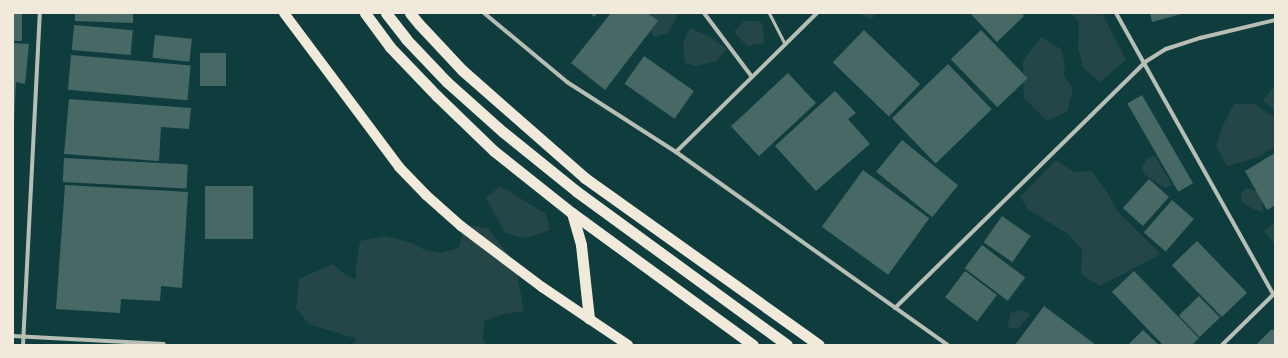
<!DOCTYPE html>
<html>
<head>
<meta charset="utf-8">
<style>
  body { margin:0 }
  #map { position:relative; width:1288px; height:358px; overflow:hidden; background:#0f3d3e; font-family:Barlow,sans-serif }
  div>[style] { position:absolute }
  .green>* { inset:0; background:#244646 }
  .building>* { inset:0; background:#486865; transform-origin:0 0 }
  .service>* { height:3px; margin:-1.5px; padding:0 1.5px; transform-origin:1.5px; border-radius:1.5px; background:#b8beb3 }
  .minor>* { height:4px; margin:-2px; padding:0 2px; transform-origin:2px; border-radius:2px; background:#b8beb3 }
  .primary>* { height:10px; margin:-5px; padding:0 5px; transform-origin:5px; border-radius:5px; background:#f1e9da }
  .trunk>* { height:11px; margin:-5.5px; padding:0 5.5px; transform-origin:5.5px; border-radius:5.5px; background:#f1e9da }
  span { translate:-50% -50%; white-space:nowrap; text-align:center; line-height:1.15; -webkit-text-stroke:4px #f1e9da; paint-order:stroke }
  .frame { position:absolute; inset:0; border:14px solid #f1e9da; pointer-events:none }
</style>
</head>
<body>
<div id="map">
  <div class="green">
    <div style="clip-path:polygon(653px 13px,679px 13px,668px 33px,654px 37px,648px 22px)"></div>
    <div style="clip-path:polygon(859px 13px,876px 13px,871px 20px)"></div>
    <div style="clip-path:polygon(1071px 13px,1102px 13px,1126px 60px,1100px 82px,1083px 68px,1078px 47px,1079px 22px)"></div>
    <div style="clip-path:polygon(744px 21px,758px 21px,763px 24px,764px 43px,747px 46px,734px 32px)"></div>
    <div style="clip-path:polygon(690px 28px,708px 36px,727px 49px,717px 61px,696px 66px,685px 63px,683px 42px)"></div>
    <div style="clip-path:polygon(1041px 37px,1062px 50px,1065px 68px,1063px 75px,1073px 88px,1067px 112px,1047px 121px,1024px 98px,1023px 61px)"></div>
    <div style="clip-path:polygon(1275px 86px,1275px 112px,1263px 100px)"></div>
    <div style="clip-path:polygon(1234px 104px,1255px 104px,1275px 118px,1275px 146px,1259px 157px,1227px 166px,1216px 145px,1223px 125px)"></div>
    <div style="clip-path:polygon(1155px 156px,1172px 185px,1165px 188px,1145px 175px,1142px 168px,1147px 158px)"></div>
    <div style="clip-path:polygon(1056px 160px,1074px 172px,1091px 171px,1107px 192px,1118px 212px,1161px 254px,1100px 286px,1081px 274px,1082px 249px,1068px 234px,1029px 210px,1020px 197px)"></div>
    <div style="clip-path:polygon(500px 186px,546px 214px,550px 230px,525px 238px,505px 233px,486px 198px)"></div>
    <div style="clip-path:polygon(1247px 188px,1261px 193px,1263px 212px,1253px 209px,1241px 201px,1241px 194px)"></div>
    <div style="clip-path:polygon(1275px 223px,1275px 245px,1264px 230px)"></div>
    <div style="clip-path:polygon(464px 225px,488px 228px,510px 257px,517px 273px,524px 311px,504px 314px,484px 321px,483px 341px,487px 345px,351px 345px,357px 339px,309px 324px,296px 308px,299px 279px,333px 264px,342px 272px,356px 280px,356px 266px,360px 241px,385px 236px,412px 243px,425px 250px,440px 253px,459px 248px)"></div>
    <div style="clip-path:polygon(1020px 310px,1030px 314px,1019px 328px,1008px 328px,1010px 313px)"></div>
  </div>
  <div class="building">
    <div style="left:13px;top:13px;width:9px;height:28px"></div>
    <div style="clip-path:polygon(75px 13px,133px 13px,133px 23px,75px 21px)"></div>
    <div style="clip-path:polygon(590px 13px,598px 13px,594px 17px)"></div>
    <div style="clip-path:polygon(611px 13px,648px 13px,658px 21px,605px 90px,571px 63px)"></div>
    <div style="clip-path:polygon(970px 13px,1022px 13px,1024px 16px,997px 42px)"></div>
    <div style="clip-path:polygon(1150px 13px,1185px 13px,1152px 22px)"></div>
    <div style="left:74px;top:25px;width:59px;height:25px;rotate:5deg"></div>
    <div style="left:864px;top:30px;width:78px;height:45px;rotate:44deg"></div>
    <div style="left:981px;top:30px;width:67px;height:42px;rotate:46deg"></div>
    <div style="left:155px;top:35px;width:37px;height:23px;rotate:6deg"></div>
    <div style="clip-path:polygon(13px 43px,29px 44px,25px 84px,16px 82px,14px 124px)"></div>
    <div style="left:200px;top:53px;width:26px;height:33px"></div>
    <div style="left:71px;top:55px;width:120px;height:35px;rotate:5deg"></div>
    <div style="left:644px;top:56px;width:61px;height:34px;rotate:35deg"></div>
    <div style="left:948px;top:64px;width:63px;height:78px;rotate:46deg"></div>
    <div style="left:788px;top:73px;width:41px;height:78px;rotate:47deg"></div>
    <div style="clip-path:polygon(835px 91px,856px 113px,848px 119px,870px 144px,816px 191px,775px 146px)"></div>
    <div style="left:1142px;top:95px;width:102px;height:17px;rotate:60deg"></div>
    <div style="clip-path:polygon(69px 99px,191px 108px,189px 129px,161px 127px,159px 161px,64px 154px)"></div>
    <div style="left:902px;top:140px;width:72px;height:41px;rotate:39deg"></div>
    <div style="clip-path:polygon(1275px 153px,1275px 205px,1267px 210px,1245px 171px)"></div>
    <div style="left:64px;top:158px;width:124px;height:24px;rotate:3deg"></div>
    <div style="left:863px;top:170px;width:82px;height:70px;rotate:36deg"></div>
    <div style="left:1149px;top:179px;width:27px;height:39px;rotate:42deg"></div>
    <div style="clip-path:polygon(65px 185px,188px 192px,182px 288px,161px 286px,160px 301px,121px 299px,120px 313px,56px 309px)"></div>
    <div style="left:253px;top:186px;width:53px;height:48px;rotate:90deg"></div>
    <div style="left:1172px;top:200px;width:29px;height:43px;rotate:41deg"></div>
    <div style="left:1002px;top:216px;width:35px;height:32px;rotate:35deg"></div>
    <div style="left:1197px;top:241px;width:72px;height:35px;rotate:46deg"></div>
    <div style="left:982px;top:245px;width:54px;height:29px;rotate:37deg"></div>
    <div style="left:965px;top:271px;width:40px;height:33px;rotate:37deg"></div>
    <div style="clip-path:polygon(1134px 271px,1199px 338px,1192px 345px,1163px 345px,1112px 292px)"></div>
    <div style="left:1199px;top:296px;width:30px;height:28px;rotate:46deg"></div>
    <div style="clip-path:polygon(1044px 306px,1096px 345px,1015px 345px)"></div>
    <div style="clip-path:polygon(1272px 329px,1275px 332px,1275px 345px,1256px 345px)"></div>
    <div style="clip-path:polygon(1143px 330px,1159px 345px,1128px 345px)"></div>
  </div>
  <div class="service">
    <div style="left:769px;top:13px;width:35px;rotate:63deg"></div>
  </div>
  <div class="minor">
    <div style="left:484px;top:13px;width:108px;rotate:39.7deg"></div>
    <div style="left:567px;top:82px;width:130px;rotate:32.7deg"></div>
    <div style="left:676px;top:152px;width:334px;rotate:35.4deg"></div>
    <div style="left:704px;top:13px;width:80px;rotate:53.1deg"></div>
    <div style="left:1116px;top:13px;width:322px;rotate:60.8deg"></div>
    <div style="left:676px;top:152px;width:198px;rotate:-44.6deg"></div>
    <div style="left:895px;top:308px;width:351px;rotate:-44.5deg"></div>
    <div style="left:1145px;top:62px;width:25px;rotate:-32deg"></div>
    <div style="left:1166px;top:49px;width:36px;rotate:-18deg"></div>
    <div style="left:1200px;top:38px;width:77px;rotate:-13.5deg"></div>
    <div style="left:13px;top:336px;width:151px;rotate:3deg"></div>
    <div style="left:23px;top:345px;width:332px;rotate:-87.1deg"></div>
    <div style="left:1222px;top:345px;width:74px;rotate:-44.5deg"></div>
  </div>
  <div class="primary">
    <div style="left:284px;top:13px;width:192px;rotate:53.2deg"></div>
    <div style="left:399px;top:167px;width:39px;rotate:46deg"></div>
    <div style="left:426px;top:195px;width:47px;rotate:41.5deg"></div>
    <div style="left:461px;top:226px;width:101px;rotate:37deg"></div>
    <div style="left:542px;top:287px;width:104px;rotate:34deg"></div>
  </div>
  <div class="trunk">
    <div style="left:365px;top:13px;width:42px;rotate:53.7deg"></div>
    <div style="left:390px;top:47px;width:68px;rotate:46.2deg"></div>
    <div style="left:437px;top:96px;width:79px;rotate:44deg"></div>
    <div style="left:494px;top:151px;width:100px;rotate:38.5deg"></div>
    <div style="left:572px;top:213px;width:224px;rotate:36.1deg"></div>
    <div style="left:386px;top:13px;width:33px;rotate:52deg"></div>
    <div style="left:406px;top:39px;width:59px;rotate:46.4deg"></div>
    <div style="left:447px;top:82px;width:75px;rotate:41.8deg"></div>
    <div style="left:503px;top:132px;width:94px;rotate:38.9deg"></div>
    <div style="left:576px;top:191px;width:261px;rotate:36.1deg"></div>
    <div style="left:410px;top:13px;width:14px;rotate:51deg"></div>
    <div style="left:419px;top:24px;width:63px;rotate:46.9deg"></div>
    <div style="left:462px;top:70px;width:164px;rotate:41.3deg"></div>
    <div style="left:585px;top:178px;width:287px;rotate:35.5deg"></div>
    <div style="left:572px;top:213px;width:33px;rotate:74deg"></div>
    <div style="left:581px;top:245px;width:74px;rotate:83.8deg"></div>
  </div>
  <div class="frame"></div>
</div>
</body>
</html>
